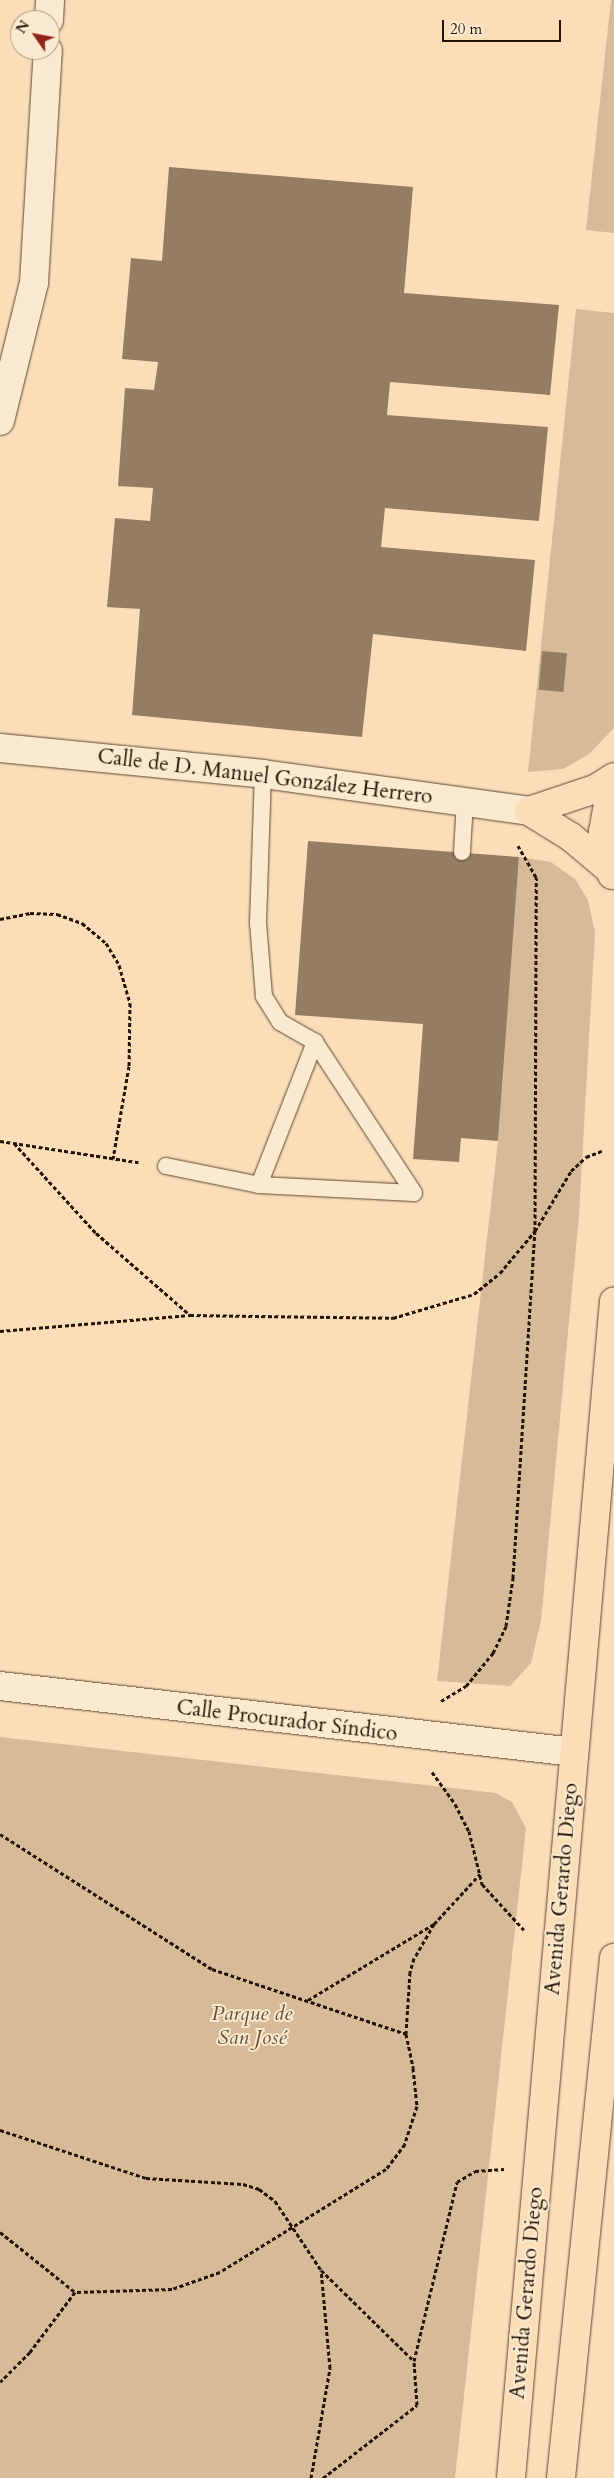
<!DOCTYPE html>
<html>
<head>
<meta charset="utf-8">
<style>
  body { margin:0 }
  #map { position:relative; width:614px; height:2478px; overflow:hidden; background:#fbdeb7; font-family:Cardo,serif }
  div>[style] { position:absolute }
  .green>* { inset:0; background:#d7bb99 }
  .building>* { inset:0; background:#947d63; transform-origin:0 0 }
  .path>* { height:3px; margin-top:-1.5px; transform-origin:0; background:repeating-linear-gradient(90deg,#251307 0 4px,transparent 0 6.5px) }
  .roads { filter:drop-shadow(0 0 1px #5a4633) drop-shadow(0 0 1px #5a4633) }
  .lane>* { height:16px; margin:-8px; padding:0 8px; transform-origin:8px; border-radius:8px; background:#fcead0 }
  .street>* { height:28px; margin:-14px; padding:0 14px; transform-origin:14px; border-radius:14px; background:#fcead0 }
  .primary>* { height:28px; margin:-14px; padding:0 14px; transform-origin:14px; border-radius:14px; background:#fbdeb7 }
  span { translate:-50% -50%; white-space:nowrap; text-align:center; line-height:1.15; -webkit-text-stroke:4px #fcead0; paint-order:stroke }
  .street-label { font-size:21px; color:#251307 }
  .park-label { font-size:21px; color:#634e3a; font-style:italic }
  .north { position:absolute; left:10px; top:10px; width:50px; height:50px; box-sizing:border-box; background:#fcead0; border:1px solid #a69480; border-radius:50%; rotate:303deg; font-size:14px; font-weight:700; line-height:20px; text-align:center; color:#251307 }
  .north::after { content:''; display:block; margin:auto; width:18px; height:22px; background:#8f2418; clip-path:polygon(50% 0,100% 100%,50% 72%,0 100%) }
  .scale { position:absolute; left:442px; top:20px; width:119px; height:22px; box-sizing:border-box; border:2px solid #251307; border-top:0; padding-left:6px; font-size:15px; line-height:18px; white-space:nowrap; color:#251307; -webkit-text-stroke:4px #fcead0; paint-order:stroke }
</style>
</head>
<body>
<div id="map">
  <div class="green">
    <div style="clip-path:polygon(611px 0,614px 0,614px 233px,586px 230px)"></div>
    <div style="clip-path:polygon(576px 309px,614px 313px,614px 728px,589px 754px,563px 769px,528px 772px)"></div>
    <div style="clip-path:polygon(519px 857px,551px 862px,575px 879px,588px 900px,595px 932px,579px 1215px,541px 1621px,531px 1663px,510px 1686px,437px 1681px,498px 1141px)"></div>
    <div style="clip-path:polygon(0 1737px,496px 1793px,512px 1802px,526px 1828px,455px 2478px,0 2478px)"></div>
  </div>
  <div class="building">
    <div style="clip-path:polygon(169px 167px,413px 187px,404px 293px,559px 305px,550px 395px,390px 382px,387px 415px,548px 427px,539px 521px,385px 508px,381px 547px,535px 560px,526px 651px,373px 634px,362px 737px,132px 715px,140px 609px,107px 607px,115px 518px,150px 521px,153px 488px,118px 486px,125px 388px,154px 390px,158px 362px,122px 359px,131px 258px,162px 261px)"></div>
    <div style="left:542px;top:651px;width:25px;height:39px;rotate:5deg"></div>
    <div style="clip-path:polygon(308px 841px,519px 857px,498px 1141px,461px 1138px,459px 1162px,413px 1159px,423px 1024px,295px 1015px)"></div>
  </div>
  <div class="path">
    <div style="left:0;top:919px;width:31px;rotate:-11deg"></div>
    <div style="left:30px;top:913px;width:27px;rotate:2deg"></div>
    <div style="left:57px;top:914px;width:27px;rotate:20deg"></div>
    <div style="left:82px;top:923px;width:31px;rotate:40deg"></div>
    <div style="left:106px;top:943px;width:26px;rotate:59deg"></div>
    <div style="left:119px;top:965px;width:40px;rotate:74deg"></div>
    <div style="left:130px;top:1003px;width:63px;rotate:90.9deg"></div>
    <div style="left:129px;top:1066px;width:94px;rotate:99.8deg"></div>
    <div style="left:0;top:1141px;width:140px;rotate:8.7deg"></div>
    <div style="left:14px;top:1143px;width:122px;rotate:47.7deg"></div>
    <div style="left:96px;top:1233px;width:125px;rotate:41.1deg"></div>
    <div style="left:190px;top:1315px;width:203px;rotate:0.8deg"></div>
    <div style="left:393px;top:1318px;width:84px;rotate:-16.5deg"></div>
    <div style="left:474px;top:1294px;width:33px;rotate:-39deg"></div>
    <div style="left:500px;top:1273px;width:55px;rotate:-50.2deg"></div>
    <div style="left:535px;top:1231px;width:70px;rotate:-59deg"></div>
    <div style="left:571px;top:1171px;width:21px;rotate:-43deg"></div>
    <div style="left:586px;top:1157px;width:17px;rotate:-21deg"></div>
    <div style="left:0;top:1331px;width:191px;rotate:-4.8deg"></div>
    <div style="left:441px;top:1701px;width:29px;rotate:-31deg"></div>
    <div style="left:466px;top:1686px;width:43px;rotate:-50.7deg"></div>
    <div style="left:493px;top:1653px;width:30px;rotate:-64deg"></div>
    <div style="left:506px;top:1626px;width:49px;rotate:-81.7deg"></div>
    <div style="left:513px;top:1578px;width:348px;rotate:-86.4deg"></div>
    <div style="left:535px;top:1231px;width:354px;rotate:-89.8deg"></div>
    <div style="left:536px;top:877px;width:36px;rotate:-120deg"></div>
    <div style="left:432px;top:1772px;width:39px;rotate:54deg"></div>
    <div style="left:455px;top:1804px;width:30px;rotate:63deg"></div>
    <div style="left:469px;top:1831px;width:55px;rotate:76.2deg"></div>
    <div style="left:482px;top:1884px;width:62px;rotate:47.6deg"></div>
    <div style="left:0;top:1834px;width:251px;rotate:32.5deg"></div>
    <div style="left:212px;top:1969px;width:205px;rotate:18.5deg"></div>
    <div style="left:406px;top:2034px;width:35px;rotate:78deg"></div>
    <div style="left:413px;top:2068px;width:38px;rotate:84deg"></div>
    <div style="left:417px;top:2106px;width:40px;rotate:108deg"></div>
    <div style="left:405px;top:2144px;width:31px;rotate:127deg"></div>
    <div style="left:386px;top:2169px;width:195px;rotate:148.2deg"></div>
    <div style="left:220px;top:2272px;width:51px;rotate:160.5deg"></div>
    <div style="left:172px;top:2289px;width:97px;rotate:178.2deg"></div>
    <div style="left:434px;top:1924px;width:68px;rotate:-47.4deg"></div>
    <div style="left:308px;top:2000px;width:147px;rotate:-31.1deg"></div>
    <div style="left:434px;top:1924px;width:39px;rotate:120deg"></div>
    <div style="left:414px;top:1958px;width:15px;rotate:106deg"></div>
    <div style="left:410px;top:1972px;width:62px;rotate:93.7deg"></div>
    <div style="left:0;top:2130px;width:154px;rotate:18.2deg"></div>
    <div style="left:146px;top:2178px;width:97px;rotate:3.5deg"></div>
    <div style="left:243px;top:2184px;width:17px;rotate:17deg"></div>
    <div style="left:259px;top:2189px;width:20px;rotate:37deg"></div>
    <div style="left:275px;top:2201px;width:83px;rotate:56.3deg"></div>
    <div style="left:321px;top:2270px;width:130px;rotate:44.4deg"></div>
    <div style="left:0;top:2232px;width:96px;rotate:38.7deg"></div>
    <div style="left:75px;top:2292px;width:75px;rotate:126.9deg"></div>
    <div style="left:30px;top:2352px;width:42px;rotate:135deg"></div>
    <div style="left:311px;top:2478px;width:112px;rotate:-80.2deg"></div>
    <div style="left:330px;top:2368px;width:98px;rotate:-95.2deg"></div>
    <div style="left:323px;top:2478px;width:119px;rotate:-37.8deg"></div>
    <div style="left:417px;top:2405px;width:44px;rotate:-93.9deg"></div>
    <div style="left:414px;top:2361px;width:184px;rotate:-76.5deg"></div>
    <div style="left:457px;top:2182px;width:21px;rotate:-31deg"></div>
    <div style="left:475px;top:2171px;width:29px;rotate:-4deg"></div>
  </div>
  <div class="roads">
    <div class="lane">
      <div style="left:462px;top:852px;width:51px;rotate:-86.6deg"></div>
      <div style="left:166px;top:1166px;width:95px;rotate:11.5deg"></div>
      <div style="left:259px;top:1185px;width:155px;rotate:3deg"></div>
      <div style="left:414px;top:1193px;width:181px;rotate:-123.3deg"></div>
      <div style="left:315px;top:1042px;width:40px;rotate:-150.3deg"></div>
      <div style="left:280px;top:1022px;width:31px;rotate:-122deg"></div>
      <div style="left:264px;top:996px;width:73px;rotate:-94.7deg"></div>
      <div style="left:258px;top:923px;width:149px;rotate:-88.1deg"></div>
      <div style="left:259px;top:1185px;width:154px;rotate:-68.6deg"></div>
    </div>
    <div class="street">
      <div style="left:49px;top:20px;width:20px;rotate:-87deg"></div>
      <div style="left:0;top:421px;width:142px;rotate:-76.2deg"></div>
      <div style="left:34px;top:283px;width:233px;rotate:-86.6deg"></div>
      <div style="left:0;top:748px;width:264px;rotate:5.6deg"></div>
      <div style="left:263px;top:774px;width:269px;rotate:7.9deg"></div>
      <div style="left:0;top:1686px;width:578px;rotate:6.56deg"></div>
    </div>
    <div class="primary">
      <div style="left:529px;top:811px;width:49px;rotate:31.8deg"></div>
      <div style="left:571px;top:837px;width:51px;rotate:40.2deg"></div>
      <div style="left:529px;top:811px;width:70px;rotate:-18.4deg"></div>
      <div style="left:595px;top:789px;width:22px;rotate:-32deg"></div>
      <div style="left:612px;top:875px;width:18px;rotate:-109deg"></div>
      <div style="left:606px;top:858px;width:26px;rotate:-97deg"></div>
      <div style="left:603px;top:832px;width:27px;rotate:-80deg"></div>
      <div style="left:608px;top:805px;width:16px;rotate:-68deg"></div>
      <div style="left:511px;top:2478px;width:1181px;rotate:-85deg"></div>
      <div style="left:561px;top:2478px;width:523px;rotate:-84.18deg"></div>
    </div>
  </div>
  <div class="street-label">
    <span style="left:265px;top:777px;rotate:7deg">Calle de D. Manuel González Herrero</span>
    <span style="left:287px;top:1721px;rotate:7deg">Calle Procurador Síndico</span>
    <span style="left:562px;top:1889px;rotate:-85deg">Avenida Gerardo Diego</span>
    <span style="left:527px;top:2293px;rotate:-85deg">Avenida Gerardo Diego</span>
  </div>
  <div class="park-label">
    <span style="left:252px;top:2026px">Parque de<br>San José</span>
  </div>
  <div class="north">N</div>
  <div class="scale">20 m</div>
</div>
</body>
</html>
